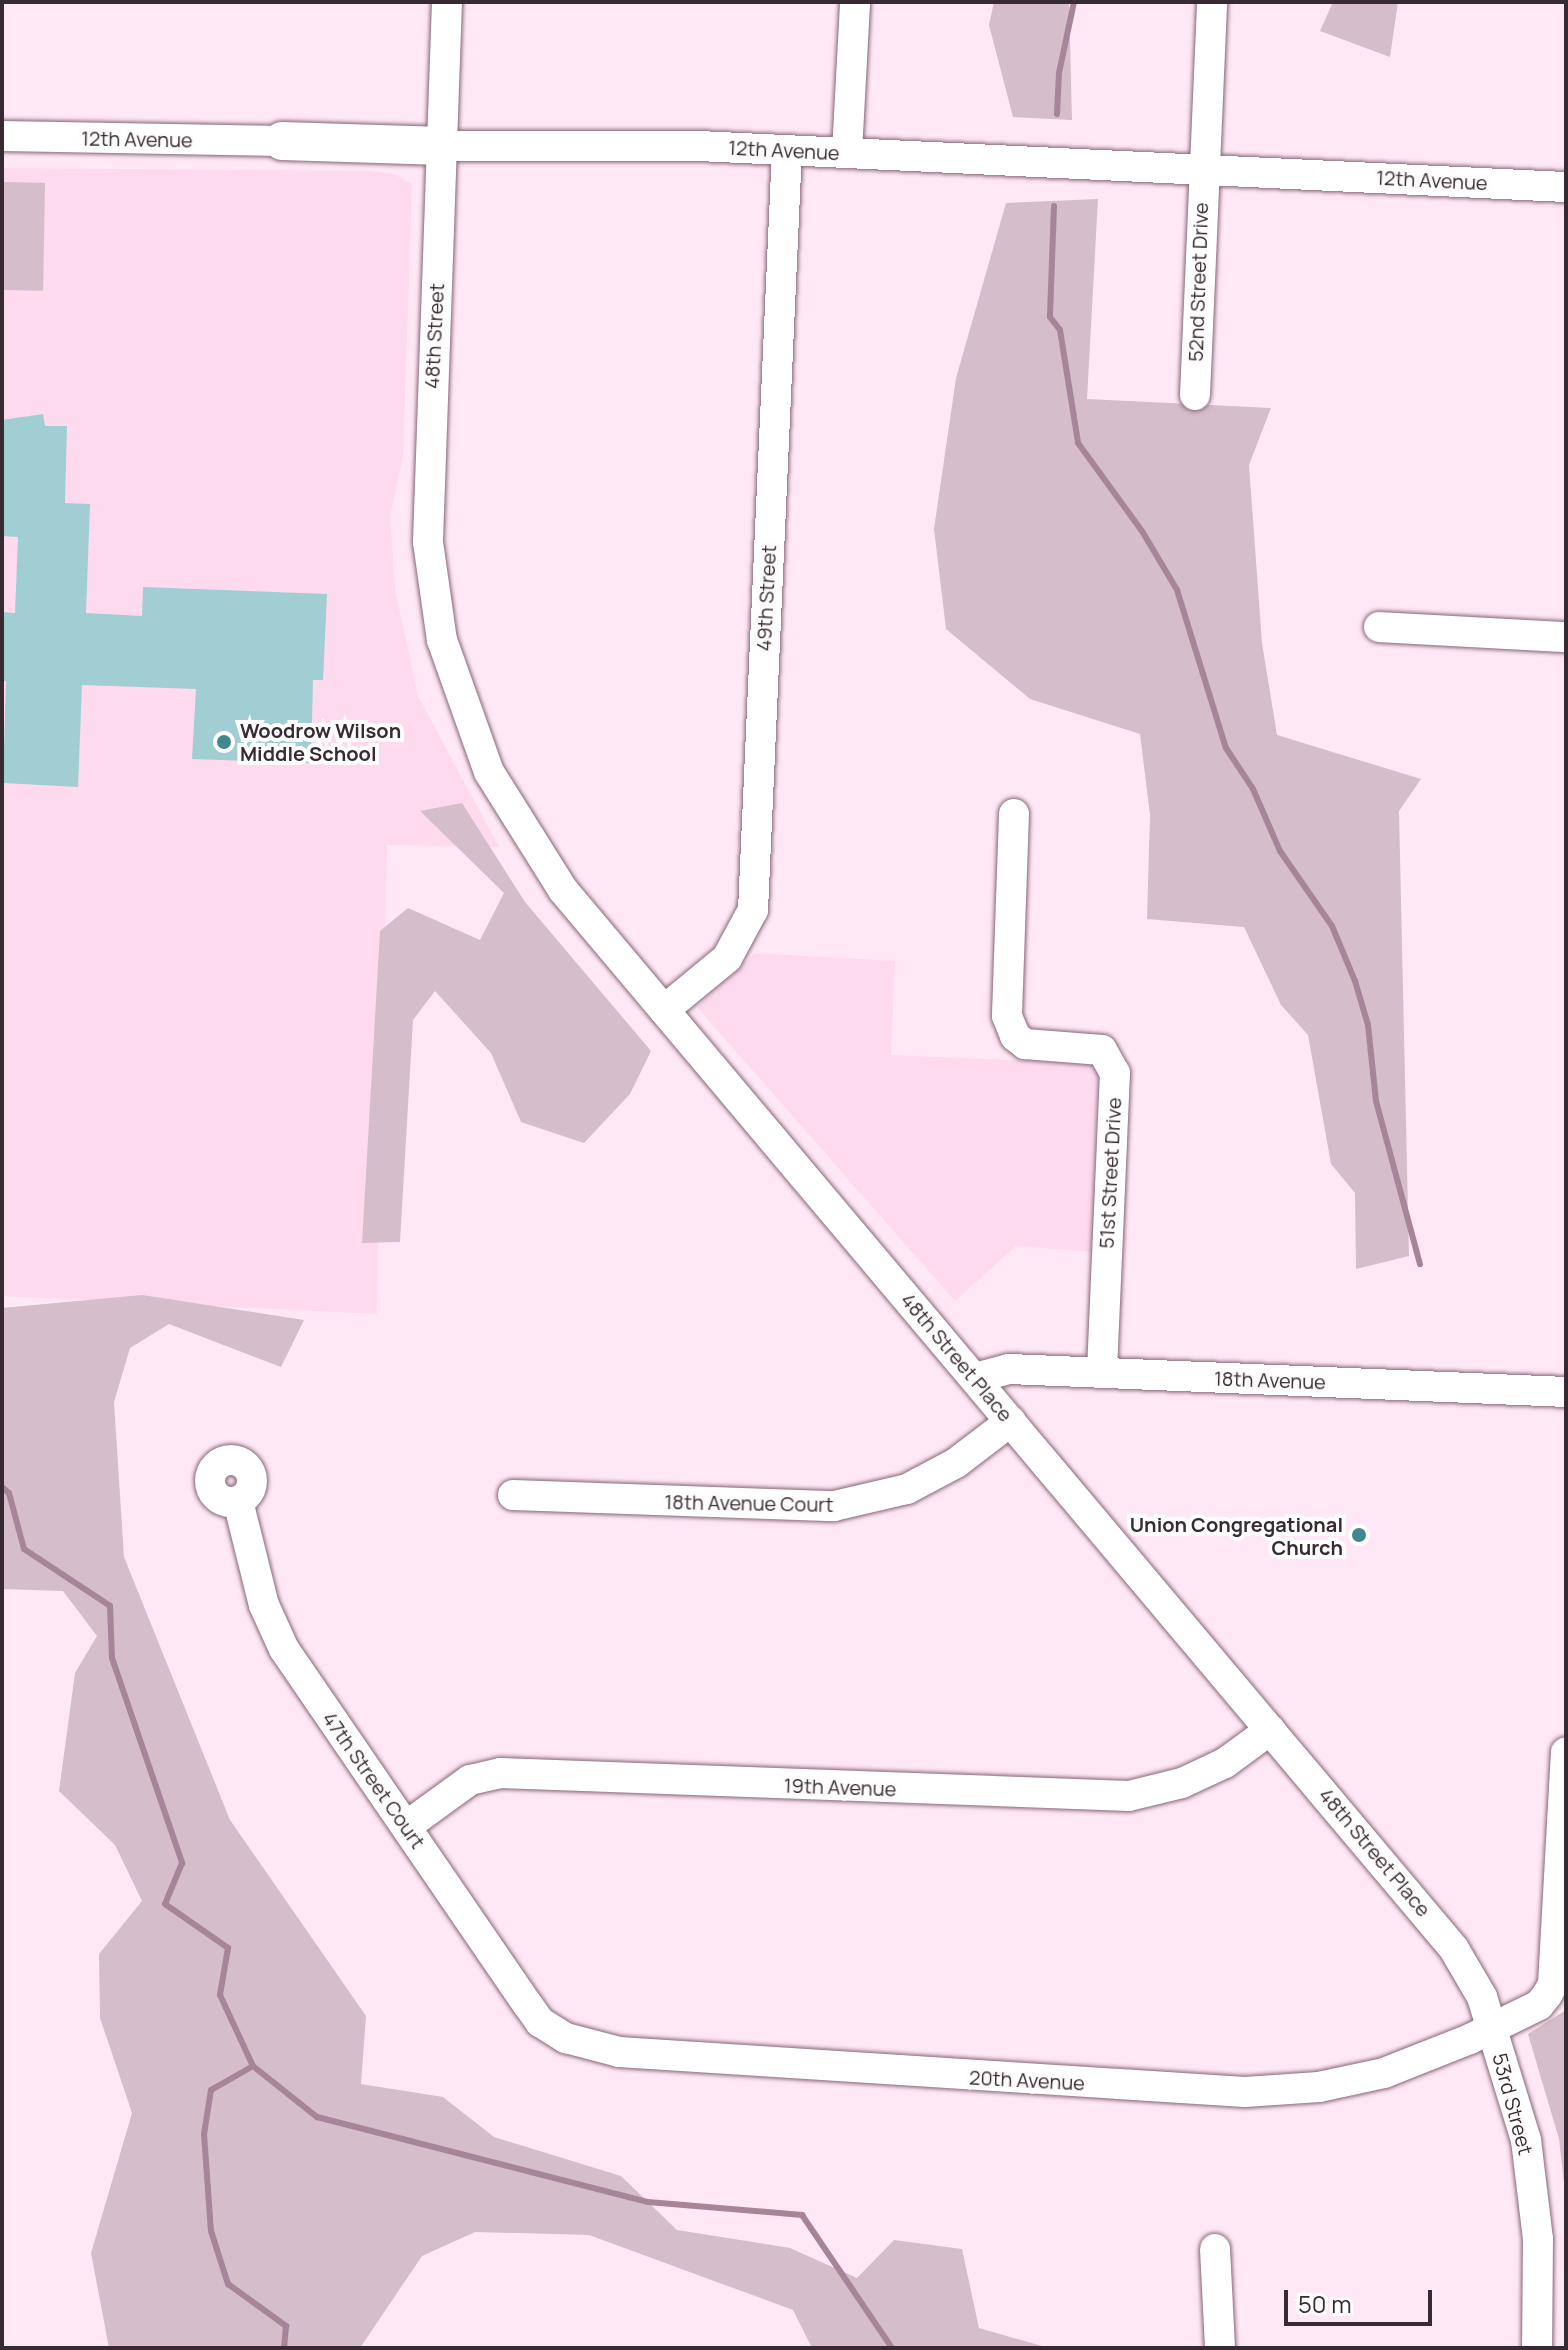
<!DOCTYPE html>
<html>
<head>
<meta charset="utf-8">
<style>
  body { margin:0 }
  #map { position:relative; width:1568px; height:2350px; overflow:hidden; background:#ffe8f5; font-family:Manrope,sans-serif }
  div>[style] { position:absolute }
  .built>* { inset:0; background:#fddaee }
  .green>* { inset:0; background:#d5bdca; transform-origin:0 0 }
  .stream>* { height:6px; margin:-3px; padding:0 3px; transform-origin:3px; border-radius:3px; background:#a78598 }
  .building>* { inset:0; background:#a0ced2 }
  .roads { filter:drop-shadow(0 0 2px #866678) drop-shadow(0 0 2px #866678) }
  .minor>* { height:30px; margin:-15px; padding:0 15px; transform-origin:15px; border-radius:15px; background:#fff }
  .minor>.ring { margin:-15px; padding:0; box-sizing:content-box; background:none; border:30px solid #fff; border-radius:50% }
  .major>* { height:38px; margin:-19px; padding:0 19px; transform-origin:19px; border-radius:19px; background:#fff }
  .dots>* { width:22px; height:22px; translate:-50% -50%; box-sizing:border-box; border:4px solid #fdfdfd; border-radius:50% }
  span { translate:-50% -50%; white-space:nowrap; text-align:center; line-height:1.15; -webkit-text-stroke:8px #fdfdfd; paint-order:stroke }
  .street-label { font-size:20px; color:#382a32 }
  .poi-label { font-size:20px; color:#382a32; font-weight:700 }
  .left { translate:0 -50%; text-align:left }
  .right { translate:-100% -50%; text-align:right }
  .frame { position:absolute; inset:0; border:4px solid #382a32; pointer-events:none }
  .scale { position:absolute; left:1284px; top:2290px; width:148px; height:36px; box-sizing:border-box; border:4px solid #382a32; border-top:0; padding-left:10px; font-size:24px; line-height:28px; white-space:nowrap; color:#382a32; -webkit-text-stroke:6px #fdfdfd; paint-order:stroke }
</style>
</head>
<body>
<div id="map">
  <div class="built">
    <div style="clip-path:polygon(2px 168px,369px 171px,394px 174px,412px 184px,403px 456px,390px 516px,395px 589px,418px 696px,499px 847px,387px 845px,377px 1314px,2px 1296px)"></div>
    <div style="clip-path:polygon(755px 953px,895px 961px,891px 1055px,1098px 1064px,1092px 1252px,1016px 1246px,955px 1301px,697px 1007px)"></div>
  </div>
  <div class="green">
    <div style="clip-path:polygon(994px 2px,1069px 2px,1072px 120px,1013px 117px,989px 25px)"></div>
    <div style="clip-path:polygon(1333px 2px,1398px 2px,1390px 57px,1320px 31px)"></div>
    <div style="left:2px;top:182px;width:43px;height:108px;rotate:1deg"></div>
    <div style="clip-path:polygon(1098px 199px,1087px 399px,1271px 408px,1249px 465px,1262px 643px,1277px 735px,1421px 779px,1399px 811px,1409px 1256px,1356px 1269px,1355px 1193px,1331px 1164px,1308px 1035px,1281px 1005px,1244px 927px,1147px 919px,1150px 815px,1140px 734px,1030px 699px,946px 629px,934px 529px,956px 378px,1006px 203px)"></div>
    <div style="clip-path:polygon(462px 803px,525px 902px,651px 1051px,630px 1094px,584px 1143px,521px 1122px,491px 1053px,435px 991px,413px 1020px,400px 1242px,362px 1243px,380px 931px,408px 908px,480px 940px,504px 893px,420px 811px)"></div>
    <div style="clip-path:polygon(142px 1295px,304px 1320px,281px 1367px,169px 1324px,130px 1348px,114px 1402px,124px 1557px,230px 1820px,366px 2016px,361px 2084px,443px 2097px,494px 2137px,621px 2176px,677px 2230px,790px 2248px,857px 2278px,894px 2240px,962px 2249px,979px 2328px,1049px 2348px,812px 2348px,793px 2310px,589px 2235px,475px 2232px,422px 2256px,360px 2348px,109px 2348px,91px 2253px,132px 2113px,100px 2018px,99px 1954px,142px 1901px,115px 1845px,59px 1791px,75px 1673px,97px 1636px,63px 1591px,2px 1589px,2px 1308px)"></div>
    <div style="clip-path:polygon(1566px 2010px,1566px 2201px,1559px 2139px,1528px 2034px)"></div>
  </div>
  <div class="stream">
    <div style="left:1057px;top:114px;width:41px;rotate:-87.2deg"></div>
    <div style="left:1059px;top:73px;width:73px;rotate:-78.1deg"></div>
    <div style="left:1054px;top:206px;width:111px;rotate:92.1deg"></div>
    <div style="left:1050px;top:317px;width:16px;rotate:52deg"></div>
    <div style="left:1060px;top:330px;width:114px;rotate:80.9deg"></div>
    <div style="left:1078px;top:443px;width:109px;rotate:54deg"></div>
    <div style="left:1142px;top:531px;width:69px;rotate:59.3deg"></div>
    <div style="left:1177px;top:590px;width:165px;rotate:72.8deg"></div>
    <div style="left:1226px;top:748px;width:49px;rotate:56.6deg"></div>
    <div style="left:1253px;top:789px;width:68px;rotate:66.5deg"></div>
    <div style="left:1280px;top:851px;width:91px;rotate:55.3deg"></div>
    <div style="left:1332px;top:926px;width:60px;rotate:67.3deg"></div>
    <div style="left:1355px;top:981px;width:46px;rotate:73.5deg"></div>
    <div style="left:1368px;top:1025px;width:76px;rotate:84deg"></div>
    <div style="left:1376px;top:1101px;width:169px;rotate:74.9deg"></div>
    <div style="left:2px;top:1487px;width:9px;rotate:41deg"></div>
    <div style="left:9px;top:1493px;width:58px;rotate:75deg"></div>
    <div style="left:24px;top:1549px;width:103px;rotate:33.5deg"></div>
    <div style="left:110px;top:1606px;width:52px;rotate:87.8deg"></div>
    <div style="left:112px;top:1658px;width:217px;rotate:71.1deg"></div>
    <div style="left:182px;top:1863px;width:44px;rotate:112.5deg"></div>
    <div style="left:165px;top:1904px;width:77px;rotate:34.9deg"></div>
    <div style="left:228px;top:1948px;width:48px;rotate:99.7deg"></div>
    <div style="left:220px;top:1995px;width:78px;rotate:65.1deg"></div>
    <div style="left:253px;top:2066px;width:82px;rotate:38.6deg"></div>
    <div style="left:317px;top:2117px;width:342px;rotate:14.4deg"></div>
    <div style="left:648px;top:2202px;width:155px;rotate:4.8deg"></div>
    <div style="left:802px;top:2215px;width:161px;rotate:55.9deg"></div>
    <div style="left:253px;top:2066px;width:48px;rotate:150.3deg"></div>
    <div style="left:211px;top:2090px;width:45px;rotate:99deg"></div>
    <div style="left:204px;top:2134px;width:97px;rotate:85.9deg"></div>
    <div style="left:211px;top:2231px;width:56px;rotate:72.2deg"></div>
    <div style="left:228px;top:2284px;width:72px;rotate:35.9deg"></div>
    <div style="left:286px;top:2326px;width:22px;rotate:95deg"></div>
  </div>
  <div class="building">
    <div style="clip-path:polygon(43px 414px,45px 426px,67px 426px,65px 503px,90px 504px,86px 613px,142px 616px,143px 587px,327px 594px,323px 680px,313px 680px,311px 763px,192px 759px,196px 689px,82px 685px,78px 787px,3px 783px,6px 681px,2px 681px,2px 612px,15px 613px,18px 537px,2px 536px,2px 420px)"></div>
  </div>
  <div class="roads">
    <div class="minor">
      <div style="left:447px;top:2px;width:540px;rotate:92.02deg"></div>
      <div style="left:428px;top:542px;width:99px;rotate:81.9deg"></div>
      <div style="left:442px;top:640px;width:140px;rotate:70.4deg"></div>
      <div style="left:489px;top:772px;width:139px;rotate:57.9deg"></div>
      <div style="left:563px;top:890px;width:1384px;rotate:49.92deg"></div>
      <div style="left:1454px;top:1949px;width:56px;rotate:59.7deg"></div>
      <div style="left:1482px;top:1997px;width:150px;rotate:72.9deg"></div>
      <div style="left:1526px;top:2140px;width:100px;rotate:83.1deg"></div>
      <div style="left:1538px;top:2239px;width:109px;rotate:90.5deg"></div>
      <div style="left:2px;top:136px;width:280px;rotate:1deg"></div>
      <div style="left:443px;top:146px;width:256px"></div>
      <div style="left:699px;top:146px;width:868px;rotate:2.71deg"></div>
      <div style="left:847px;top:152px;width:150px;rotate:-86.9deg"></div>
      <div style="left:1195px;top:395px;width:393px;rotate:-87.5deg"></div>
      <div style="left:1379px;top:627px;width:187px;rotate:3.1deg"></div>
      <div style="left:1014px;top:814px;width:202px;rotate:92deg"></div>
      <div style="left:1007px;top:1016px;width:22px;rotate:68deg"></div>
      <div style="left:1015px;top:1036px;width:13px;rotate:39deg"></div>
      <div style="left:1025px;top:1044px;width:77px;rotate:4.5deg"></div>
      <div style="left:1102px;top:1050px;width:26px;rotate:61deg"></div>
      <div style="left:1115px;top:1073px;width:300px;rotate:92.5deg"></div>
      <div style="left:664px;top:1010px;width:82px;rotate:-39.5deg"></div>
      <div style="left:727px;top:958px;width:55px;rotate:-61.6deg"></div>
      <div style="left:753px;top:910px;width:761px;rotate:-87.44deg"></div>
      <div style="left:975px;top:1378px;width:35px;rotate:-15deg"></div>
      <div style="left:1009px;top:1369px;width:557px;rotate:2.36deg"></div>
      <div class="ring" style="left:210px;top:1460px;width:12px;height:12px"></div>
      <div style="left:513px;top:1495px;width:321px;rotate:2deg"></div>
      <div style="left:834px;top:1506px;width:75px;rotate:-13.1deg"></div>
      <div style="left:907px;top:1489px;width:55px;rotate:-28deg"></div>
      <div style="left:956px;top:1463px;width:69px;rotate:-37.4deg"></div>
      <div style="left:238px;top:1501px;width:107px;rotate:76deg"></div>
      <div style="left:264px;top:1605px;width:48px;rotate:65.6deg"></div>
      <div style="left:284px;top:1649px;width:432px;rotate:55.6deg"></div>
      <div style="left:528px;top:2005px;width:21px;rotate:55deg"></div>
      <div style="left:540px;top:2022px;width:31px;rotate:32deg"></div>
      <div style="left:566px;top:2038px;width:55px;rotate:14.8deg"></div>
      <div style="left:619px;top:2052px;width:627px;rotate:3.66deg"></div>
      <div style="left:1245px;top:2092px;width:74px;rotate:-3.9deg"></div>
      <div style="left:1319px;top:2087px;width:66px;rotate:-12.2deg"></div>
      <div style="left:1384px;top:2073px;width:92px;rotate:-21.6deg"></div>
      <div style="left:1470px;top:2039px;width:77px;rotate:-26.2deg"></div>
      <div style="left:1539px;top:2005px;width:13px;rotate:-51deg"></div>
      <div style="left:1547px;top:1995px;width:13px;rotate:-61deg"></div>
      <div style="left:1553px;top:1984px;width:232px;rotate:-86.8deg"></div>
      <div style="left:408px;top:1825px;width:77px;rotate:-36deg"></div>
      <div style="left:470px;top:1780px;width:31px;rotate:-13deg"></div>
      <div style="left:500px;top:1773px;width:629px;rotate:2.09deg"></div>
      <div style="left:1129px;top:1796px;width:55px;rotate:-13.8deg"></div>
      <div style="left:1182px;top:1783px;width:47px;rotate:-24.9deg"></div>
      <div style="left:1225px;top:1763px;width:56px;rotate:-36.3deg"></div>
      <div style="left:1215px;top:2249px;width:99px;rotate:87.1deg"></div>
    </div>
    <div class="major">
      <div style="left:282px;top:141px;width:161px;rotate:1.8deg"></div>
    </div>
  </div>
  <div class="dots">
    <div style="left:224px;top:742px;background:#40888d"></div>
    <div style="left:1359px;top:1535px;background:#40888d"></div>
  </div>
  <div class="street-label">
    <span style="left:137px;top:139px;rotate:1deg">12th Avenue</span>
    <span style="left:784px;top:150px;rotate:3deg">12th Avenue</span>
    <span style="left:1432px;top:180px;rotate:3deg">12th Avenue</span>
    <span style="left:1198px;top:282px;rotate:-88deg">52nd Street Drive</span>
    <span style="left:434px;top:336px;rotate:-87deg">48th Street</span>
    <span style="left:766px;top:598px;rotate:-87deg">49th Street</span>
    <span style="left:1110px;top:1173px;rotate:-87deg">51st Street Drive</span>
    <span style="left:957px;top:1357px;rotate:50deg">48th Street Place</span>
    <span style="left:1270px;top:1380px;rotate:2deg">18th Avenue</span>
    <span style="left:749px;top:1503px;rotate:1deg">18th Avenue Court</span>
    <span style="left:374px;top:1780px;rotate:55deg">47th Street Court</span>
    <span style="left:840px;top:1787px;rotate:2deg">19th Avenue</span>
    <span style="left:1375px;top:1852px;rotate:50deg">48th Street Place</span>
    <span style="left:1027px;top:2080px;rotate:3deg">20th Avenue</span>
    <span style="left:1513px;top:2104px;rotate:75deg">53rd Street</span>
  </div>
  <div class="poi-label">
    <span class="left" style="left:240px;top:742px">Woodrow Wilson<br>Middle School</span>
    <span class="right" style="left:1343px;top:1536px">Union Congregational<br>Church</span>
  </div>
  <div class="frame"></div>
  <div class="scale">50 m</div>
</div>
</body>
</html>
